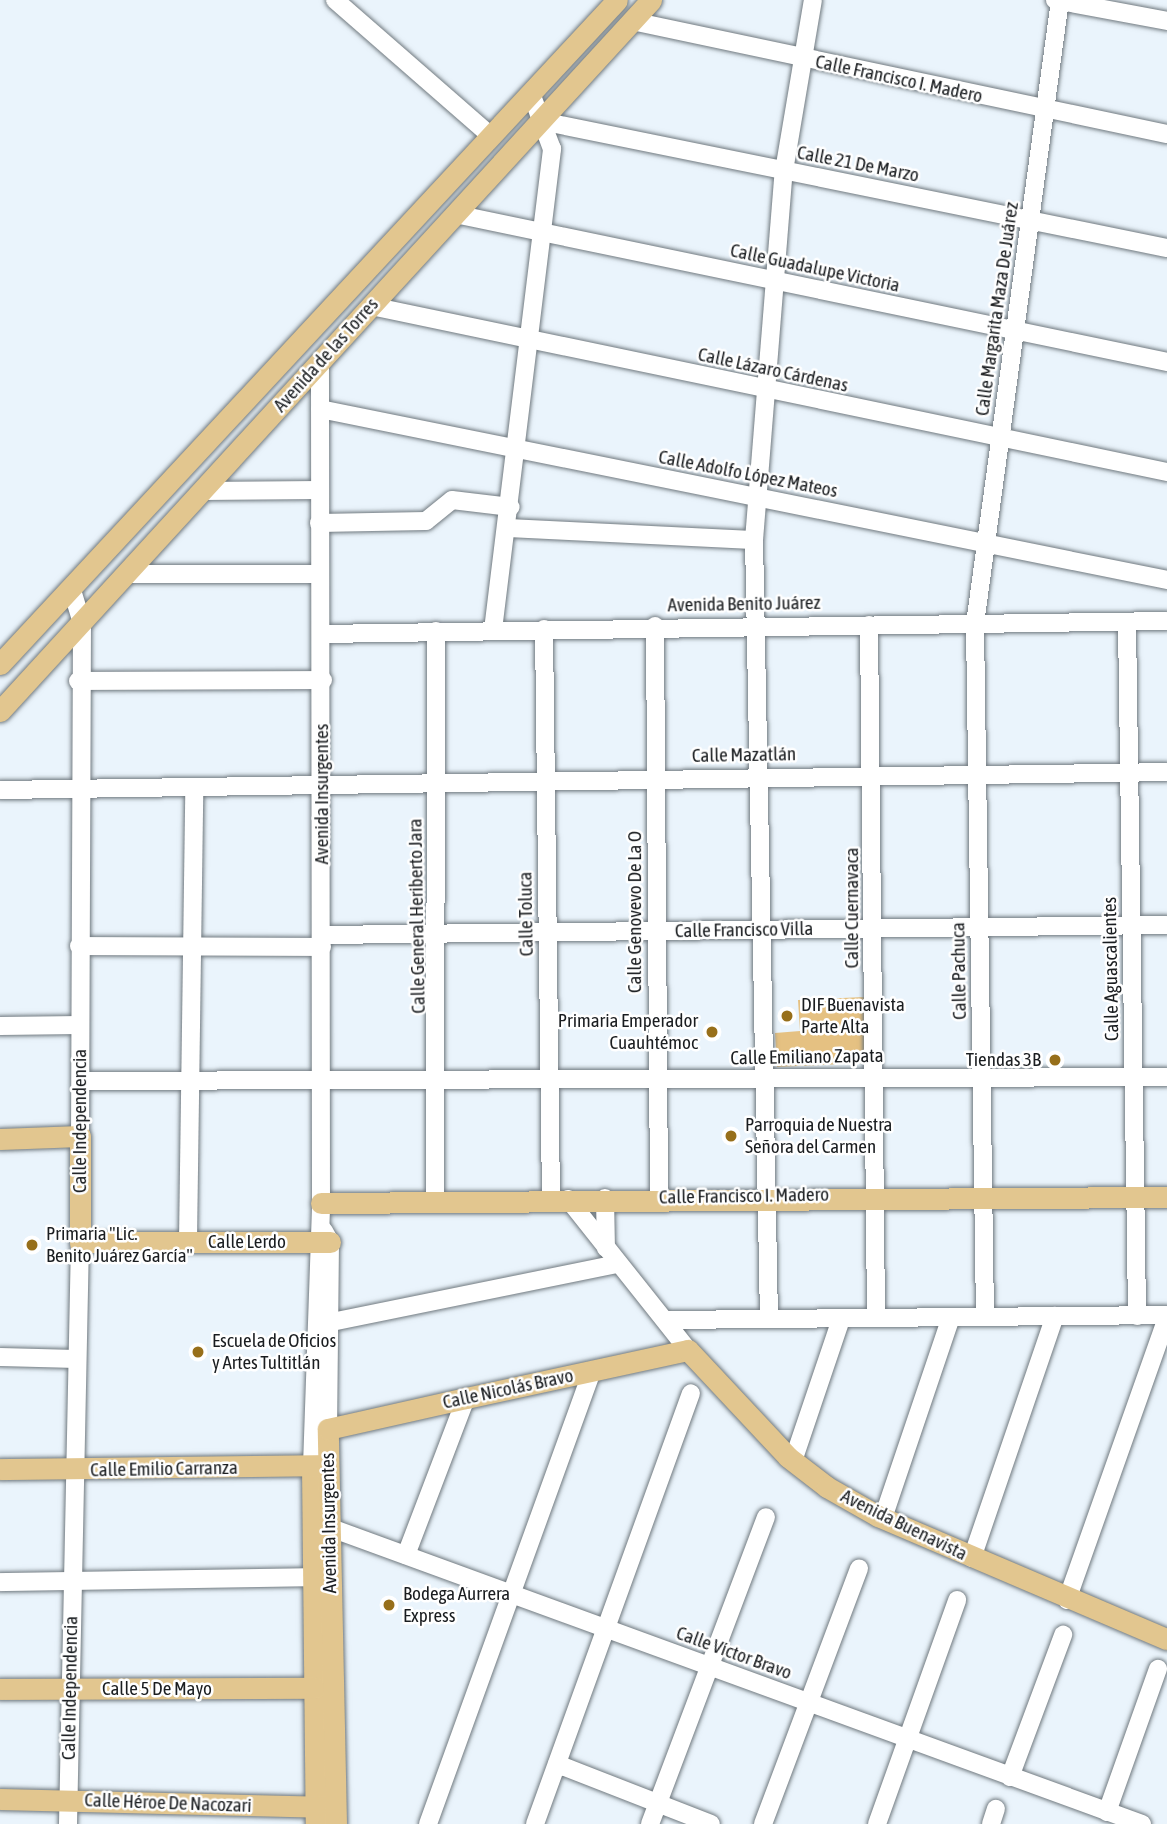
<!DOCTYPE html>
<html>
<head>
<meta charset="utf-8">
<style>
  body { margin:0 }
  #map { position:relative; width:1167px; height:1824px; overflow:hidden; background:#eaf4fc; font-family:"Asap Condensed",sans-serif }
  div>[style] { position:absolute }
  .green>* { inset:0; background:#e5c182 }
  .roads { filter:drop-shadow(0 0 2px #70797f) drop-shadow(0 0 2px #70797f) }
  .minor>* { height:18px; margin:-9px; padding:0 9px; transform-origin:9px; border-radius:9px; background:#fff }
  .major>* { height:21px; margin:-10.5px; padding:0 10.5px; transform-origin:10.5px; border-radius:10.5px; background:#e2c68f }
  .dots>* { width:19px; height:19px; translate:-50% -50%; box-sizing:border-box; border:4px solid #fff; border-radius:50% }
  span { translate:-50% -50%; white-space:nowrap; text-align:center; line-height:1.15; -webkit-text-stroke:5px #fff; paint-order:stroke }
  .street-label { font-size:19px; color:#1a1d20 }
  .poi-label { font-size:19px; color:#1a1d20 }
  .left { translate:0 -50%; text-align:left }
  .right { translate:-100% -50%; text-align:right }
</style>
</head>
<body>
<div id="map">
  <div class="green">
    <div style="clip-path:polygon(864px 997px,866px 1063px,777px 1067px,775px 1033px,800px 1031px,798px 1000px)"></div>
  </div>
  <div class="roads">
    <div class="minor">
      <div style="left:335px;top:0;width:207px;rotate:41.1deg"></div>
      <div style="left:1055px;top:0;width:114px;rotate:10.6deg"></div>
      <div style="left:632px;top:21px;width:547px;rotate:11.93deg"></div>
      <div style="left:541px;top:121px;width:639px;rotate:11.47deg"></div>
      <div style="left:455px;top:214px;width:727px;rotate:11.74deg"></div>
      <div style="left:371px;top:306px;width:813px;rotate:11.78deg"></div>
      <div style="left:320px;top:409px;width:864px;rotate:11.41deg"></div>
      <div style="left:202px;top:491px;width:117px;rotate:-0.5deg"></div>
      <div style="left:319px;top:523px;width:107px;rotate:-1.1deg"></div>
      <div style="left:426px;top:521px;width:33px;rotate:-39deg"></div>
      <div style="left:452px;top:500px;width:59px;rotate:6.8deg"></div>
      <div style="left:507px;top:528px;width:247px;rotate:2.8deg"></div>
      <div style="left:126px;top:574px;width:194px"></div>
      <div style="left:71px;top:587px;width:37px;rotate:73deg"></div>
      <div style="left:82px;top:622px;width:514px;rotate:90.22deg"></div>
      <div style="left:1127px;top:622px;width:694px;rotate:89.17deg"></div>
      <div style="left:869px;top:625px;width:693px;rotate:89.42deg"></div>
      <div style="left:655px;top:626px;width:571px;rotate:89.6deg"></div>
      <div style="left:544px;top:629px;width:570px;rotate:89.3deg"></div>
      <div style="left:493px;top:630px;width:485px;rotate:-83deg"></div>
      <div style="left:552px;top:149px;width:60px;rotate:-110.6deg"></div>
      <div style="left:321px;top:634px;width:846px;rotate:-0.88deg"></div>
      <div style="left:78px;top:681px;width:245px;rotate:-0.2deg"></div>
      <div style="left:0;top:790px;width:1167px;rotate:-0.88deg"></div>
      <div style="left:322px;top:935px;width:845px;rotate:-0.68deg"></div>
      <div style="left:79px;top:946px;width:243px;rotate:0.2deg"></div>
      <div style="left:0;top:1026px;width:80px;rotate:-0.7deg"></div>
      <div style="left:81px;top:1081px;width:1086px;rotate:-0.21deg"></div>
      <div style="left:605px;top:1198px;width:50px;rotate:88.9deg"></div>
      <div style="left:568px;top:1199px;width:193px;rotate:51.5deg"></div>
      <div style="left:435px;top:1201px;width:570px;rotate:-89.9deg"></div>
      <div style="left:324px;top:1231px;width:13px;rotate:61deg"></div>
      <div style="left:330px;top:1242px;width:187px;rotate:90.6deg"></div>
      <div style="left:188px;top:1241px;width:454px;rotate:-89.2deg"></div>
      <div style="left:985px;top:1316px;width:692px;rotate:-90.83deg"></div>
      <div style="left:975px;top:624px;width:630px;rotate:-82.24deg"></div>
      <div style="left:769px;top:1319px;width:779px;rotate:-91.1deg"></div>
      <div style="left:754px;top:540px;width:370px;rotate:-85.4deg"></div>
      <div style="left:784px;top:171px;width:173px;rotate:-80.4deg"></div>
      <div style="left:667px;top:1320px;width:500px;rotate:-0.57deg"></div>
      <div style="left:327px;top:1323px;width:297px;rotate:-11.5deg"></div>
      <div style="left:0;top:1357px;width:77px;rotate:1.5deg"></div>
      <div style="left:793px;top:1461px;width:150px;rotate:-71.3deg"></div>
      <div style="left:312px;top:1466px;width:263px;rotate:-88deg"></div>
      <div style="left:321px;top:1203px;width:841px;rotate:-90.07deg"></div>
      <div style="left:883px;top:1518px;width:212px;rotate:-71.3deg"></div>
      <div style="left:320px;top:1524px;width:875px;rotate:20.05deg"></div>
      <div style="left:406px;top:1555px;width:168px;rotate:-69.1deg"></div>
      <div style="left:972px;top:1558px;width:256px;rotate:-71.1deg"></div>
      <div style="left:0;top:1582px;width:313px;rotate:-0.9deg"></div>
      <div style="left:1067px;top:1600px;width:300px;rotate:-70.5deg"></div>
      <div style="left:557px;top:1764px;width:165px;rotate:21.3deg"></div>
      <div style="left:1010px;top:1777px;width:152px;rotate:-69.5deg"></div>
      <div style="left:1107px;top:1812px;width:152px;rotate:-70.4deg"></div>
      <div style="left:68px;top:1824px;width:582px;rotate:-88.82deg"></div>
      <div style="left:428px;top:1824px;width:481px;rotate:-70.1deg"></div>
      <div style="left:535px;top:1824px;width:458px;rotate:-70.1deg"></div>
      <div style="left:650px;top:1824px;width:328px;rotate:-69.3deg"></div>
      <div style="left:763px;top:1824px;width:273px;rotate:-69.4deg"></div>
      <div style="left:877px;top:1824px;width:238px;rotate:-70.3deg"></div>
      <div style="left:991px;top:1824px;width:16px;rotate:-72deg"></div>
    </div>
    <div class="major">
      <div style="left:0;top:664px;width:906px;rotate:-47.1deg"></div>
      <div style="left:0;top:711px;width:964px;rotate:-47.52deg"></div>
      <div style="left:0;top:1139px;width:80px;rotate:-2.1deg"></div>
      <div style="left:80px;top:1136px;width:106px;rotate:90deg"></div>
      <div style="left:80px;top:1242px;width:250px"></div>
      <div style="left:321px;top:1203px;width:846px;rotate:-0.41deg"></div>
      <div style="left:312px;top:1466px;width:358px;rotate:89.4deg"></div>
      <div style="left:0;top:1469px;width:323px;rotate:-0.7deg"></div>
      <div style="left:0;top:1689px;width:315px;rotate:-0.2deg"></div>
      <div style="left:0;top:1799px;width:330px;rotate:1.4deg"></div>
      <div style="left:336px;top:1824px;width:395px;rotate:-91.2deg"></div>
      <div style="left:328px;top:1429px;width:141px;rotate:-12.7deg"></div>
      <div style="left:466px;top:1398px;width:227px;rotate:-12.2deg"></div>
      <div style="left:688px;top:1350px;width:146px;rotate:46.9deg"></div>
      <div style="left:788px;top:1457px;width:49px;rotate:37.6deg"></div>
      <div style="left:827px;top:1487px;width:59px;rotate:29.6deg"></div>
      <div style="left:878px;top:1516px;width:314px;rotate:23.1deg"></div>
    </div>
  </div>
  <div class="dots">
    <div style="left:787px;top:1016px;background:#976f1a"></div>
    <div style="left:712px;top:1032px;background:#976f1a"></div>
    <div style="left:1055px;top:1060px;background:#976f1a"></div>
    <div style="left:731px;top:1136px;background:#976f1a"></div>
    <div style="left:32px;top:1245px;background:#976f1a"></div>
    <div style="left:198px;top:1352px;background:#976f1a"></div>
    <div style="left:389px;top:1605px;background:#976f1a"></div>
  </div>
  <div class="street-label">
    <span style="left:899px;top:79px;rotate:12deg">Calle Francisco I. Madero</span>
    <span style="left:858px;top:164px;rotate:11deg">Calle 21 De Marzo</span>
    <span style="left:815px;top:268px;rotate:12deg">Calle Guadalupe Victoria</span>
    <span style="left:997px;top:309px;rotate:-82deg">Calle Margarita Maza De Juárez</span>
    <span style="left:326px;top:355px;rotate:-48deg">Avenida de las Torres</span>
    <span style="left:773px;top:370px;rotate:12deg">Calle Lázaro Cárdenas</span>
    <span style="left:748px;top:474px;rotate:11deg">Calle Adolfo López Mateos</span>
    <span style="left:744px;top:604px;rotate:-1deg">Avenida Benito Juárez</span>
    <span style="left:744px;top:755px;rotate:-1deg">Calle Mazatlán</span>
    <span style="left:322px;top:794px;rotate:-90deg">Avenida Insurgentes</span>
    <span style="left:852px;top:908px;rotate:-90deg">Calle Cuernavaca</span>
    <span style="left:635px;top:912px;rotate:-90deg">Calle Genovevo De La O</span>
    <span style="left:526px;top:914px;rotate:-91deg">Calle Toluca</span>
    <span style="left:417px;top:916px;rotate:-91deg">Calle General Heriberto Jara</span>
    <span style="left:744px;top:930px;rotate:-1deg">Calle Francisco Villa</span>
    <span style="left:1111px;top:969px;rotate:-91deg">Calle Aguascalientes</span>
    <span style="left:959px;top:971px;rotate:-91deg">Calle Pachuca</span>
    <span style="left:807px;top:1057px;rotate:-1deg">Calle Emiliano Zapata</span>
    <span style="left:80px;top:1121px;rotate:-90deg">Calle Independencia</span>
    <span style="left:744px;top:1196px;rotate:-1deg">Calle Francisco I. Madero</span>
    <span style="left:247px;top:1242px">Calle Lerdo</span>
    <span style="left:508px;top:1389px;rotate:-12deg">Calle Nicolás Bravo</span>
    <span style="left:164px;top:1469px;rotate:-1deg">Calle Emilio Carranza</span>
    <span style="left:329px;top:1523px;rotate:-91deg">Avenida Insurgentes</span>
    <span style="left:904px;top:1525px;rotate:26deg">Avenida Buenavista</span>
    <span style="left:734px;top:1653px;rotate:20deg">Calle Víctor Bravo</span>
    <span style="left:70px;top:1688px;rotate:-89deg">Calle Independencia</span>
    <span style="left:157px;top:1689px">Calle 5 De Mayo</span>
    <span style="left:168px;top:1803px;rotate:2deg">Calle Héroe De Nacozari</span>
  </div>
  <div class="poi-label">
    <span class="left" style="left:801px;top:1016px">DIF Buenavista<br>Parte Alta</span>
    <span class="right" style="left:698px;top:1032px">Primaria Emperador<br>Cuauhtémoc</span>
    <span class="right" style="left:1041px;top:1060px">Tiendas 3B</span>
    <span class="left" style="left:745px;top:1136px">Parroquia de Nuestra<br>Señora del Carmen</span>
    <span class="left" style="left:46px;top:1245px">Primaria "Lic.<br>Benito Juárez García"</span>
    <span class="left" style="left:212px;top:1352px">Escuela de Oficios<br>y Artes Tultitlán</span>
    <span class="left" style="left:403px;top:1605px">Bodega Aurrera<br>Express</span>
  </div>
</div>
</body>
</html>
